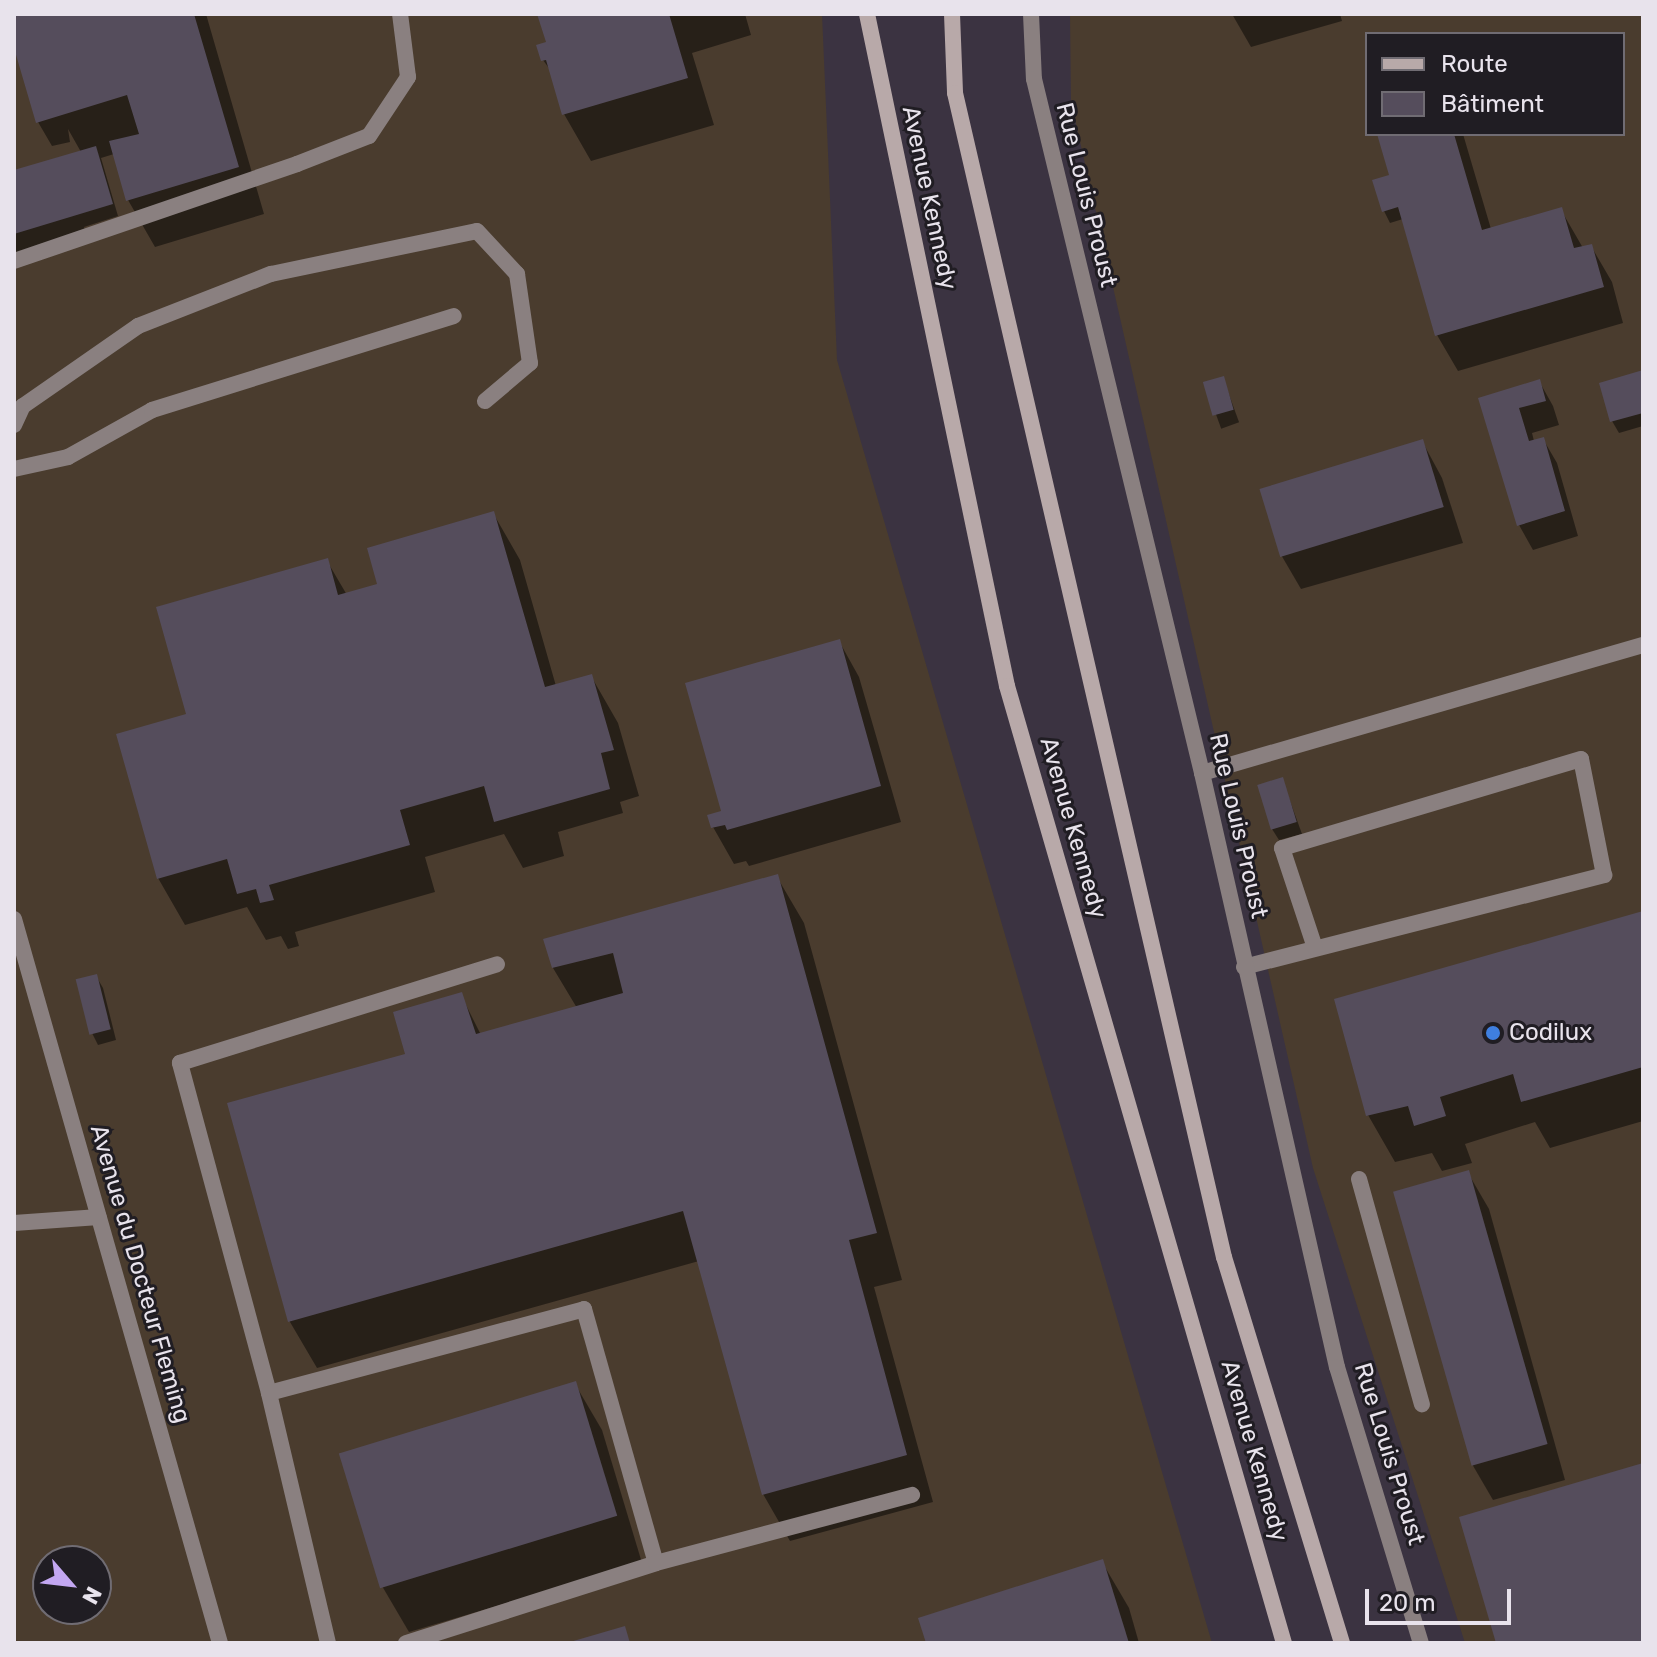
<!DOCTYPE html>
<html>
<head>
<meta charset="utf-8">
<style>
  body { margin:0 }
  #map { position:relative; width:1657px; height:1657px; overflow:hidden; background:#3b3341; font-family:Rubik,sans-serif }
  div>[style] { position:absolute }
  .industrial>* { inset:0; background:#4a3c2e }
  .shadow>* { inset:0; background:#0007; transform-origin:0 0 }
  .building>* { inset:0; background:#554d5c; transform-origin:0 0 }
  .service>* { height:16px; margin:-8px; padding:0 8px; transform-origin:8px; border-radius:8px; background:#8a8080 }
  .minor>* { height:16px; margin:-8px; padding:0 8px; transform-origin:8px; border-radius:8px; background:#8a8080 }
  .secondary>* { height:16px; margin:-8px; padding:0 8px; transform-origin:8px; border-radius:8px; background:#b8a9a9 }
  .dots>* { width:22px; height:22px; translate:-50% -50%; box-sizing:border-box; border:4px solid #201d23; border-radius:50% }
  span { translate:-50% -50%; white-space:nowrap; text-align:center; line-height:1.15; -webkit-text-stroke:6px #201d23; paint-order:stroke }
  .street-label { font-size:24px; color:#e8e3ec }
  .poi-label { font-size:24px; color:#e8e3ec }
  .left { translate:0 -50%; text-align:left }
  .frame { position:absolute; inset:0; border:16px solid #e8e3ec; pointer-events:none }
  .legend { position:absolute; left:1365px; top:32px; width:260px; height:104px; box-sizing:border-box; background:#201d23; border:2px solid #706c73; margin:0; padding:10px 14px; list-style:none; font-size:24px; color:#e8e3ec }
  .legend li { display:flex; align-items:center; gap:16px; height:40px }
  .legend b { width:40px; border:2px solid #706c73 }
  .north { position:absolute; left:32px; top:1545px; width:80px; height:80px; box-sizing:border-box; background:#201d23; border:2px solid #706c73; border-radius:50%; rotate:118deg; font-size:22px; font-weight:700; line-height:32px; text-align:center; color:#e8e3ec }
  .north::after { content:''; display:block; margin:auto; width:28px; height:36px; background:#c3a7f2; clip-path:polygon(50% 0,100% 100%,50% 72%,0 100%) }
  .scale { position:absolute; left:1365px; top:1589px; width:146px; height:36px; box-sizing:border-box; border:4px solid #e8e3ec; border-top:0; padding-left:10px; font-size:24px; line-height:28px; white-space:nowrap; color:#e8e3ec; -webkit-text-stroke:6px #201d23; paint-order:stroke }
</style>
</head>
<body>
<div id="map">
  <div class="industrial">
    <div style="clip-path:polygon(evenodd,14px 14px,822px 14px,837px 360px,1212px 1643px,14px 1643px,14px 14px,48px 1561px,96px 1561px,96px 1609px,48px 1609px,48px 1561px)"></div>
    <div style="clip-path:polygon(evenodd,1070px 14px,1643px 14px,1643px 1643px,1465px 1643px,1313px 1168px,1071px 102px,1070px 14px,1367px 34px,1623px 34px,1623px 134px,1367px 134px,1367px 34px)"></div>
  </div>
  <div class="shadow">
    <div style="clip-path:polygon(14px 14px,206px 14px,264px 214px,155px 247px,128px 200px,114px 154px,101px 158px,118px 216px,84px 227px,88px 240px,14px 263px,14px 172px,81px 152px,68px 129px,70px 142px,52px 146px,38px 122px,14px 41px)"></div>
    <div style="clip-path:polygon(540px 14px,745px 14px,751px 35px,692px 53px,714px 125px,591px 161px,564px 114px,551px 71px,543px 60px,548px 44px)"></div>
    <div style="clip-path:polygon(1232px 14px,1340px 14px,1342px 21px,1251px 47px)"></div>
    <div style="clip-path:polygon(1379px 134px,1463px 134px,1491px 229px,1561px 210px,1583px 248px,1591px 246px,1612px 282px,1623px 323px,1458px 371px,1437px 335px,1403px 219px,1390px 223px,1384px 211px,1392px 185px)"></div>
    <div style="clip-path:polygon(1643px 372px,1643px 426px,1619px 433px,1612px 421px)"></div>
    <div style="left:1223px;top:378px;width:47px;height:19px;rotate:70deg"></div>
    <div style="clip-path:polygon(1539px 381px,1553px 406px,1559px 425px,1532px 433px,1534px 441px,1543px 439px,1557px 463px,1578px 536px,1533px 550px,1519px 525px,1480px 399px)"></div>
    <div style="clip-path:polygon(1422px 441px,1442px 478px,1463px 543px,1301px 589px,1280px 553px)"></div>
    <div style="clip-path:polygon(493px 513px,520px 560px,556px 686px,591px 676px,618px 723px,639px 796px,620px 802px,623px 813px,558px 832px,564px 856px,523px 868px,504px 834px,425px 857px,435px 892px,295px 932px,299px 946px,288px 949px,281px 936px,266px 940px,247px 907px,185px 925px,158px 878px,189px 715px,327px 561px,347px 595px,379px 586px)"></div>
    <div style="clip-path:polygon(839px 641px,859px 677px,901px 822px,749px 866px,746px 861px,734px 864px,713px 827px)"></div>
    <div style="clip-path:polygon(1282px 779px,1302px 834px,1279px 840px,1272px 829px)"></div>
    <div style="clip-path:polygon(777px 877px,804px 923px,902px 1280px,874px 1287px,933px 1502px,790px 1541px,763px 1494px,699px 1261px,317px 1368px,290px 1322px,229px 1104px,407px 1055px,461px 995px,481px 1035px,577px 1008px,553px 968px,546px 941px)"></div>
    <div style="clip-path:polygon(1643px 913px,1643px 1121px,1550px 1148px,1535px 1122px,1465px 1144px,1472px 1163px,1442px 1171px,1432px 1153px,1395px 1162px,1368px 1115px)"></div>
    <div style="clip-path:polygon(96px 976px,103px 988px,116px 1040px,98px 1045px,92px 1033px)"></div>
    <div style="clip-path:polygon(1468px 1173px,1489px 1209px,1565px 1480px,1493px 1500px,1472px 1464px)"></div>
    <div style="clip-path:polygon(575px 1384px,602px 1430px,642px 1563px,409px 1632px,382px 1586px,342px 1454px)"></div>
    <div style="clip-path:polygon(1102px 1562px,1129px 1608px,1139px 1643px,928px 1643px)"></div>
  </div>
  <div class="building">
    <div style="clip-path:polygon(14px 14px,194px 14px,239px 167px,126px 201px,109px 141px,139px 134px,127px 95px,36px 123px,14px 48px)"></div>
    <div style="clip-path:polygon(537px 14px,669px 14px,688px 78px,562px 115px,546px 60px,541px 61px,536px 45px,546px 42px)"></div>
    <div style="clip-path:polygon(1377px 134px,1454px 134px,1482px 230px,1562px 207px,1574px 248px,1592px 244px,1604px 287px,1435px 336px,1398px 207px,1382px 212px,1372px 180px,1389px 175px)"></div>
    <div style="clip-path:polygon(96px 146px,113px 204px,14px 234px,14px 170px)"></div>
    <div style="clip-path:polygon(1643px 370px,1643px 413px,1610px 422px,1599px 383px)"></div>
    <div style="left:1224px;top:376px;width:35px;height:22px;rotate:74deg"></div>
    <div style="clip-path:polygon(1540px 379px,1546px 401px,1519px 408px,1529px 441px,1544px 437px,1565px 511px,1517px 526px,1478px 398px)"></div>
    <div style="left:1423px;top:439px;width:71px;height:171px;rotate:73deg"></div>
    <div style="clip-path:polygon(494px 511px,545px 687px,592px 674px,614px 750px,601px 753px,610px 789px,494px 822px,484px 786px,400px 810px,410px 845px,269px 885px,274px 900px,260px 903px,256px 889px,237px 894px,227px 859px,157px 879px,116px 734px,186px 714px,156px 607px,328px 558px,338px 595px,377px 584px,367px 548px)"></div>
    <div style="clip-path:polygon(840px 639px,881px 786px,727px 830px,725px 825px,711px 828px,707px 815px,721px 811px,685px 683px)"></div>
    <div style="left:1283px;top:777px;width:47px;height:27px;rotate:73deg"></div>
    <div style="clip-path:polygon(778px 874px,877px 1233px,849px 1240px,907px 1455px,762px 1495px,683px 1211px,288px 1322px,227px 1103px,405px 1054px,393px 1012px,462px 992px,476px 1034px,623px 993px,613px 953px,552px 968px,543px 939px)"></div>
    <div style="clip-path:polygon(1643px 911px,1643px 1067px,1521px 1102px,1513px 1074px,1440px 1097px,1446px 1116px,1414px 1126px,1408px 1106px,1366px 1116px,1334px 999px)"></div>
    <div style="left:97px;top:974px;width:57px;height:22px;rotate:76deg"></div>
    <div style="left:1469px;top:1170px;width:285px;height:79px;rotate:74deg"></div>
    <div style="left:576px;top:1381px;width:141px;height:248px;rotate:73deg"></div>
    <div style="clip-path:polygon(1643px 1463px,1643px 1643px,1496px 1643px,1459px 1517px)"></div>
    <div style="clip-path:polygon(1103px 1559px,1129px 1643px,926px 1643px,918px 1618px)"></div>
    <div style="clip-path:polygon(625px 1626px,630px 1643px,571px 1643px,570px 1642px)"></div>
  </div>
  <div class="service">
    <div style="left:14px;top:261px;width:299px;rotate:-18.9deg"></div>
    <div style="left:297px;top:164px;width:77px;rotate:-21.3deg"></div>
    <div style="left:369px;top:136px;width:71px;rotate:-56.5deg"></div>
    <div style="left:408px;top:77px;width:64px;rotate:-97.2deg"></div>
    <div style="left:14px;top:425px;width:21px;rotate:-65deg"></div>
    <div style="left:23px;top:406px;width:140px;rotate:-34.8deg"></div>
    <div style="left:138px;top:326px;width:143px;rotate:-21.4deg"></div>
    <div style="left:271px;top:274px;width:210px;rotate:-11.8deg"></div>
    <div style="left:477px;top:231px;width:59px;rotate:47.1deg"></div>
    <div style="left:517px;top:274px;width:90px;rotate:81.7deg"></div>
    <div style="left:530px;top:363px;width:59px;rotate:139.8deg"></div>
    <div style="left:14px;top:469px;width:55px;rotate:-12.5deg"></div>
    <div style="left:68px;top:457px;width:96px;rotate:-29.2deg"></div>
    <div style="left:152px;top:410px;width:316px;rotate:-17.3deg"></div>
    <div style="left:1202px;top:773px;width:459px;rotate:-16.2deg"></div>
    <div style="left:1244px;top:967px;width:372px;rotate:-14.3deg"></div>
    <div style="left:1604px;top:875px;width:118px;rotate:-101.2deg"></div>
    <div style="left:1581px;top:759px;width:312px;rotate:163.4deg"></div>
    <div style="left:1282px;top:848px;width:105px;rotate:71.7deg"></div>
    <div style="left:1359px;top:1179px;width:234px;rotate:74.4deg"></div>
    <div style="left:14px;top:1223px;width:85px;rotate:-4deg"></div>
    <div style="left:269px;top:1393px;width:342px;rotate:-105.1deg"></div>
    <div style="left:180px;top:1063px;width:332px;rotate:-17.3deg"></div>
    <div style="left:328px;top:1643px;width:257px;rotate:-103.3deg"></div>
    <div style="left:269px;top:1393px;width:326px;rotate:-14.9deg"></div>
    <div style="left:584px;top:1309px;width:264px;rotate:74.2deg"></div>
    <div style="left:406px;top:1643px;width:262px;rotate:-17.7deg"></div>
    <div style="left:656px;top:1563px;width:265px;rotate:-14.9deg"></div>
  </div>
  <div class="minor">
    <div style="left:1031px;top:14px;width:65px;rotate:87.4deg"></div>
    <div style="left:1034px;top:79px;width:714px;rotate:76.39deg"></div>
    <div style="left:1202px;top:773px;width:609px;rotate:77.2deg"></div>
    <div style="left:1337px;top:1367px;width:288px;rotate:73.1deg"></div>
    <div style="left:14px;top:919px;width:753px;rotate:74.12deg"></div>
  </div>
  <div class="secondary">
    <div style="left:867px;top:14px;width:686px;rotate:78.23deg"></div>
    <div style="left:1007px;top:686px;width:996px;rotate:73.86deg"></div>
    <div style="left:952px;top:14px;width:79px;rotate:87.8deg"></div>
    <div style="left:955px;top:93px;width:1195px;rotate:76.99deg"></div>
    <div style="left:1224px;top:1257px;width:404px;rotate:73deg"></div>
  </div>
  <div class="dots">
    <div style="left:1493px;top:1033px;background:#3f7fe0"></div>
  </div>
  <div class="street-label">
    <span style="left:1086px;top:195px;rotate:76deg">Rue Louis Proust</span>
    <span style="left:929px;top:198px;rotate:78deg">Avenue Kennedy</span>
    <span style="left:1238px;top:826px;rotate:77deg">Rue Louis Proust</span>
    <span style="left:1073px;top:828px;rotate:74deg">Avenue Kennedy</span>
    <span style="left:140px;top:1274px;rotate:74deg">Avenue du Docteur Fleming</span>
    <span style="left:1254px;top:1451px;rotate:74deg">Avenue Kennedy</span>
    <span style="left:1389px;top:1454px;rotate:73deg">Rue Louis Proust</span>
  </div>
  <div class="poi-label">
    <span class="left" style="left:1509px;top:1033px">Codilux</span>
  </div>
  <div class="frame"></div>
  <ul class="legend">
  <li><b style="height:10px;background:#b8a9a9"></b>Route</li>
  <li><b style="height:22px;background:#554d5c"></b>Bâtiment</li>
  </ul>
  <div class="north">N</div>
  <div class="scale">20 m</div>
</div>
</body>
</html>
